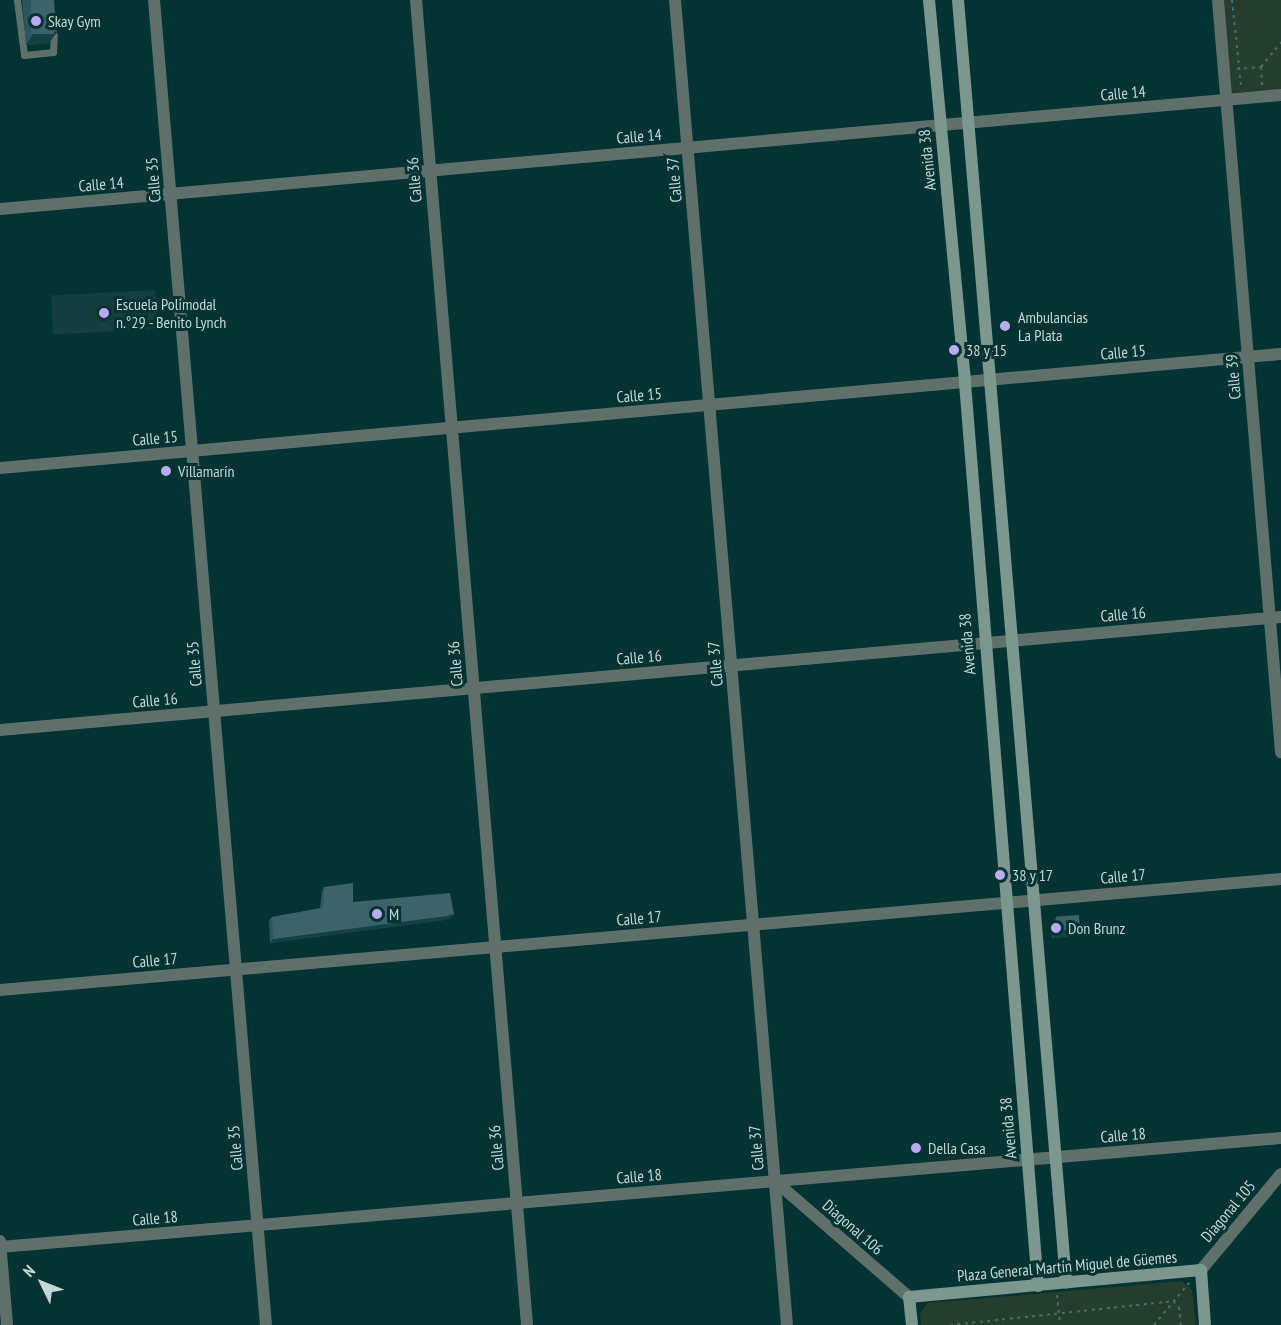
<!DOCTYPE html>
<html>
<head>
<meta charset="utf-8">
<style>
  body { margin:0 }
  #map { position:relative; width:1281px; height:1325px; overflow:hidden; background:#033332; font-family:"PT Sans Narrow",sans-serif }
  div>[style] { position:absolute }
  .built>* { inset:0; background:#153f3f; transform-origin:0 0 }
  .green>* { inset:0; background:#253d2d }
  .path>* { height:2px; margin-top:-1px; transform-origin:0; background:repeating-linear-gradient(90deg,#456c6b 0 3px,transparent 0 7.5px) }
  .lane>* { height:7px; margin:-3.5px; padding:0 3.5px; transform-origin:3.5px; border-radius:3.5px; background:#5f706a }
  .street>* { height:12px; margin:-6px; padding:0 6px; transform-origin:6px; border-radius:6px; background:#5f706a }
  .secondary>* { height:12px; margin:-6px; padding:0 6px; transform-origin:6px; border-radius:6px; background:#7b978e }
  .wall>* { inset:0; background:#2c555d }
  .shaded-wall>* { inset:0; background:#154146 }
  .building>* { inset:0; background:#3d636a; transform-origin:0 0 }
  .dots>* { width:16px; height:16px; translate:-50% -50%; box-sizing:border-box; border:3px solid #033332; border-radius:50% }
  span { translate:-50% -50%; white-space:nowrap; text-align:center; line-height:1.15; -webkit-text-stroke:6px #033332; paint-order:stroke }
  .poi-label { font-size:16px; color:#c3d9d8 }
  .left { translate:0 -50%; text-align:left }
  .street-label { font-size:16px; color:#c3d9d8 }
  .north { position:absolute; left:12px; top:1253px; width:60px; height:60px; -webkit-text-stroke:4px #033332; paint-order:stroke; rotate:313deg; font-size:16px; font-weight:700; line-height:24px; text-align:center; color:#c3d9d8 }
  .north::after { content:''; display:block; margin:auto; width:21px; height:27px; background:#c3d9d8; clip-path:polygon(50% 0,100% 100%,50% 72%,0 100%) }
</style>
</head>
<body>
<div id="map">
  <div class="built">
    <div style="left:155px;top:290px;width:39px;height:104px;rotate:87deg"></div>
  </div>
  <div class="green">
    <div style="clip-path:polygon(1223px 0,1281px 0,1281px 89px,1231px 93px)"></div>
    <div style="clip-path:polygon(1182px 1281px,1192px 1290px,1196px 1325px,921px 1325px,920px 1313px,928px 1303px)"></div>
  </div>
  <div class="path">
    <div style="left:1232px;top:0;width:86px;rotate:84deg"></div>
    <div style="left:1237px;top:69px;width:24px;rotate:-5deg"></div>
    <div style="left:1262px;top:85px;width:18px;rotate:-93deg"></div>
    <div style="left:1261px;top:67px;width:32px;rotate:-51deg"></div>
    <div style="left:1057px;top:1295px;width:30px;rotate:84deg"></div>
    <div style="left:950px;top:1325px;width:224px;rotate:-6.1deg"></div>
    <div style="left:1173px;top:1301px;width:8px;rotate:45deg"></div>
    <div style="left:1179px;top:1307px;width:18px;rotate:84deg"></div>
    <div style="left:1154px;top:1325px;width:55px;rotate:-50.2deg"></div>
  </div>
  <div class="lane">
    <div style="left:17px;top:0;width:55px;rotate:82.7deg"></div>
    <div style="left:24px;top:55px;width:29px;rotate:-6deg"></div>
    <div style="left:53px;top:52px;width:17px;rotate:-87deg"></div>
  </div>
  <div class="street">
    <div style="left:154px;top:0;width:1330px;rotate:85.17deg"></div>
    <div style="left:416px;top:0;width:1330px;rotate:85.21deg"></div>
    <div style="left:675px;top:0;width:1330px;rotate:85.17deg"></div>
    <div style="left:1218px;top:0;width:755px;rotate:85.21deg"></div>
    <div style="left:0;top:209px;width:1286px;rotate:-5.09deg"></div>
    <div style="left:0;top:468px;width:1286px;rotate:-5.09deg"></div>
    <div style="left:0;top:730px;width:1286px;rotate:-5.04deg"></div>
    <div style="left:0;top:990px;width:1286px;rotate:-4.95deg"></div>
    <div style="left:775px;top:1181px;width:177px;rotate:40.9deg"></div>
    <div style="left:0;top:1241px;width:84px;rotate:85.2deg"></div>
    <div style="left:0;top:1247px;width:1286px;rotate:-4.86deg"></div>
    <div style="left:1201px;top:1270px;width:125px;rotate:-50.2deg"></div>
  </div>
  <div class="secondary">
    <div style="left:929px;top:0;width:385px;rotate:84.6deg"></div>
    <div style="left:965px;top:383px;width:906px;rotate:85.38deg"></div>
    <div style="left:958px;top:0;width:1287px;rotate:85.18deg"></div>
    <div style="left:912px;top:1325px;width:28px;rotate:-96deg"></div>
    <div style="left:909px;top:1297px;width:293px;rotate:-5.3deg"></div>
    <div style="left:1201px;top:1270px;width:55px;rotate:85.8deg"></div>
  </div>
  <div class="wall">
    <div style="clip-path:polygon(22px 0,54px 0,57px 32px,49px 43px,26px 45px)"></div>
    <div style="clip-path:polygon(324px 887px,353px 902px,454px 914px,452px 917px,444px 920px,270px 943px,269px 920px,272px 917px,320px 908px,322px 891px)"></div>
    <div style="clip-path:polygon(1056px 918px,1080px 929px,1075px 936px,1052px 938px,1051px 925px)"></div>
  </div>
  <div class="shaded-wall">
    <div style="clip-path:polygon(57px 32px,49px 43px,26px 45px,33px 34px)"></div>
    <div style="clip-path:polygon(454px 914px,452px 917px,444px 920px,270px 943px,273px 939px)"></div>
    <div style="clip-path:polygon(1080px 929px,1075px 936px,1052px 938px,1057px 931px)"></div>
  </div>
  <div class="building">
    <div style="left:31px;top:0;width:23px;height:34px"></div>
    <div style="clip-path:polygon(353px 883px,353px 902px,450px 893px,454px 914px,447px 916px,273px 939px,272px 917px,323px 908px,324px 887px)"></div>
    <div style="left:1079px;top:915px;width:14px;height:23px;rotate:86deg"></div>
  </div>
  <div class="dots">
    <div style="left:36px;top:21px;background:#bbaaf6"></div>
    <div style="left:104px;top:313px;background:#bbaaf6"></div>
    <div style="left:1005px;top:326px;background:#bbaaf6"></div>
    <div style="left:954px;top:350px;background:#bbaaf6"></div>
    <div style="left:166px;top:471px;background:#bbaaf6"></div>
    <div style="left:1000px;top:875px;background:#bbaaf6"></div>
    <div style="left:377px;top:914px;background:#bbaaf6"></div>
    <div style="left:1056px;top:928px;background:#bbaaf6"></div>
    <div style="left:916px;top:1148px;background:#bbaaf6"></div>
  </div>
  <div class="poi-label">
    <span class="left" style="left:48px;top:21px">Skay Gym</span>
    <span class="left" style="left:116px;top:313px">Escuela Polimodal<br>n.°29 - Benito Lynch</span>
    <span class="left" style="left:1018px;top:326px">Ambulancias<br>La Plata</span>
    <span class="left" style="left:966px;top:350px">38 y 15</span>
    <span class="left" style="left:178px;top:471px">Villamarín</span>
    <span class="left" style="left:1012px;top:875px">38 y 17</span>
    <span class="left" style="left:389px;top:914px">M</span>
    <span class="left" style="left:1068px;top:928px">Don Brunz</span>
    <span class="left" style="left:928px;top:1148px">Della Casa</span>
  </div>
  <div class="street-label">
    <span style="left:1123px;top:93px;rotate:-5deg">Calle 14</span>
    <span style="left:639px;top:136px;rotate:-5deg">Calle 14</span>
    <span style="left:927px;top:160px;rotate:-96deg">Avenida 38</span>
    <span style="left:153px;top:180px;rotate:-95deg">Calle 35</span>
    <span style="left:414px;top:180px;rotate:-95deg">Calle 36</span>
    <span style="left:674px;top:180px;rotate:-95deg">Calle 37</span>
    <span style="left:101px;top:184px;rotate:-5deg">Calle 14</span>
    <span style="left:1123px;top:352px;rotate:-5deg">Calle 15</span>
    <span style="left:1233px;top:377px;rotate:-95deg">Calle 39</span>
    <span style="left:639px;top:395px;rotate:-5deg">Calle 15</span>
    <span style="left:155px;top:438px;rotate:-5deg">Calle 15</span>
    <span style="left:1123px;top:614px;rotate:-5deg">Calle 16</span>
    <span style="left:967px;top:644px;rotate:-95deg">Avenida 38</span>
    <span style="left:639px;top:657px;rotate:-5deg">Calle 16</span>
    <span style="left:194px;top:664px;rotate:-95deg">Calle 35</span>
    <span style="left:455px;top:664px;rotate:-95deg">Calle 36</span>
    <span style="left:715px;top:664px;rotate:-95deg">Calle 37</span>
    <span style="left:155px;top:700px;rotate:-5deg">Calle 16</span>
    <span style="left:1123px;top:876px;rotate:-5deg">Calle 17</span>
    <span style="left:639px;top:918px;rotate:-5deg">Calle 17</span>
    <span style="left:155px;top:960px;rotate:-5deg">Calle 17</span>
    <span style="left:1008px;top:1128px;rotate:-95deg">Avenida 38</span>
    <span style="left:1123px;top:1135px;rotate:-5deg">Calle 18</span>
    <span style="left:235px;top:1148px;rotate:-95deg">Calle 35</span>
    <span style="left:496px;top:1148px;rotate:-95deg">Calle 36</span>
    <span style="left:756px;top:1148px;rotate:-95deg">Calle 37</span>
    <span style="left:639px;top:1176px;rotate:-5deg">Calle 18</span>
    <span style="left:1228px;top:1211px;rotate:-50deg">Diagonal 105</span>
    <span style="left:155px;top:1218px;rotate:-5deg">Calle 18</span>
    <span style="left:853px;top:1227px;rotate:41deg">Diagonal 106</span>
    <span style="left:1067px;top:1266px;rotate:-5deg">Plaza General Martín Miguel de Güemes</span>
  </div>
  <div class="north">N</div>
</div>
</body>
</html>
